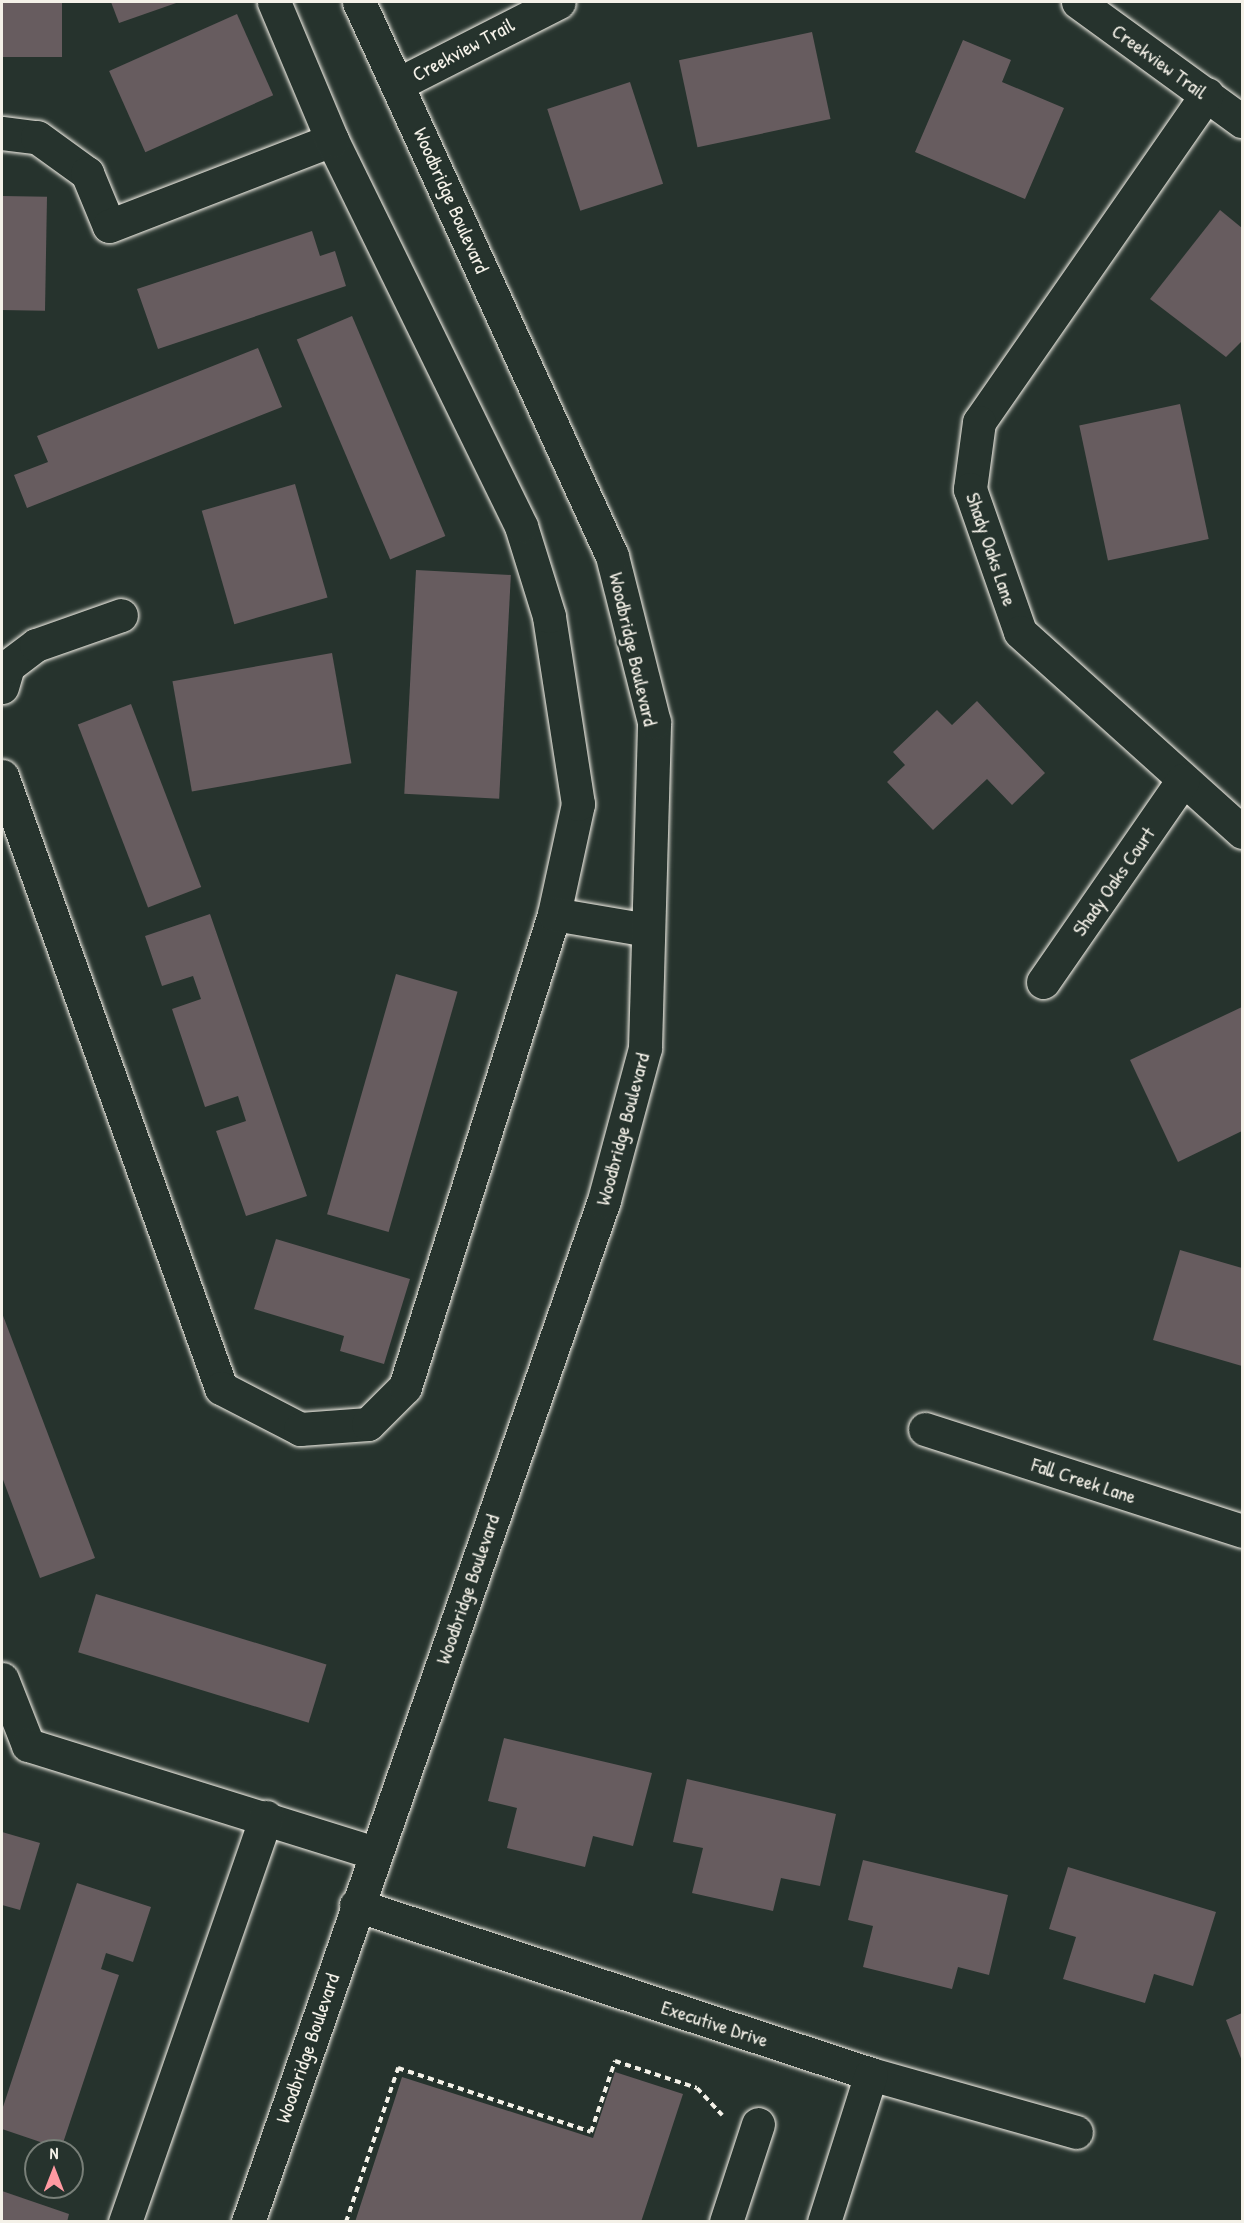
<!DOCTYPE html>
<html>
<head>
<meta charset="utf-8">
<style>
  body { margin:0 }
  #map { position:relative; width:1244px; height:2223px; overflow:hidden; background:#26332d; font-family:"Patrick Hand",sans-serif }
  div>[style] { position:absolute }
  .building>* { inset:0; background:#675c5f; transform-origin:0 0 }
  .path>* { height:4px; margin-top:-2px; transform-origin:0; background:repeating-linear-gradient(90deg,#f4f1e8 0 6px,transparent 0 10.5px) }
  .roads { filter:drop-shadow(0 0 2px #f4f1e8) drop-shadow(0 0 2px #f4f1e8) }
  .minor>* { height:33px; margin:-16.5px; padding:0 16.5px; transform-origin:16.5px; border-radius:16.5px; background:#26332d }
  span { translate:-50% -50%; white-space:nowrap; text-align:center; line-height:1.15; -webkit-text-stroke:4.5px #26332d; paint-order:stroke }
  .street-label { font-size:20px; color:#f4f1e8 }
  .frame { position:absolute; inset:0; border:3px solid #f4f1e8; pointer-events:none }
  .north { position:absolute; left:24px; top:2139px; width:60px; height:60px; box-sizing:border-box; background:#26332d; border:2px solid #787f78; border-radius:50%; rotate:0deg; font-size:16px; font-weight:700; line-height:24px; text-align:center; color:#f4f1e8 }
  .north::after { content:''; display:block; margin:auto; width:21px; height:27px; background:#ff9aa2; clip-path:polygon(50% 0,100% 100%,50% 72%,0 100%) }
</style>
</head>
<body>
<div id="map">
  <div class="building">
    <div style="left:2px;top:2px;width:60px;height:55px"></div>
    <div style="clip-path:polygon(111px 2px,179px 2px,119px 23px)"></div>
    <div style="left:237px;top:14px;width:89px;height:140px;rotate:66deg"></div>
    <div style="left:812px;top:32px;width:89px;height:136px;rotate:78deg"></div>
    <div style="clip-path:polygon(963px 40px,1011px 60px,1002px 82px,1064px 108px,1025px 199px,915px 152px)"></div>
    <div style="left:630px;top:82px;width:107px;height:87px;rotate:72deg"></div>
    <div style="left:2px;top:196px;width:45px;height:114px;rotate:1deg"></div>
    <div style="clip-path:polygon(1220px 210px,1242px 228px,1242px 341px,1226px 357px,1150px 299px)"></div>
    <div style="clip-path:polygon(312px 231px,320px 256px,335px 251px,346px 286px,158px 349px,137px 289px)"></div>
    <div style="left:352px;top:316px;width:239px;height:60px;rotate:67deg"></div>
    <div style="clip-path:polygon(258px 348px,282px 407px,27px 508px,14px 475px,48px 462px,37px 436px)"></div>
    <div style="left:1180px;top:404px;width:138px;height:103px;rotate:78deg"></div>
    <div style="left:295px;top:484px;width:118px;height:97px;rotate:74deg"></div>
    <div style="left:416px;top:570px;width:95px;height:224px;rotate:3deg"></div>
    <div style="left:332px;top:653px;width:112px;height:162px;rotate:80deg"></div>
    <div style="clip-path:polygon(977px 701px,1045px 773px,1012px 805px,987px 779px,933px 830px,887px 782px,905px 765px,893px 752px,937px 710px,952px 725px)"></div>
    <div style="left:131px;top:704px;width:196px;height:57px;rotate:69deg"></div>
    <div style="clip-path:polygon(210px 914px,307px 1196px,246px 1216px,216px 1131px,246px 1121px,238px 1096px,205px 1107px,172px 1009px,201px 999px,193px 976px,162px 986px,145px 936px)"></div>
    <div style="left:396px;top:974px;width:64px;height:250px;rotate:16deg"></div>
    <div style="clip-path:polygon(1242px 1007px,1242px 1131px,1178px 1162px,1130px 1060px)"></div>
    <div style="clip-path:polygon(276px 1239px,410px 1279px,384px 1364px,340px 1351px,344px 1336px,254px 1309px)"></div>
    <div style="clip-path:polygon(1180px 1250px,1242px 1268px,1242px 1366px,1153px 1340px)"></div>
    <div style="clip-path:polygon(2px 1313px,95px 1558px,40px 1578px,2px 1477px)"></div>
    <div style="left:96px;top:1594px;width:241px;height:61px;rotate:17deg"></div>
    <div style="clip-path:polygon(504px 1738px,652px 1773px,633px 1846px,593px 1836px,585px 1867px,507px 1848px,517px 1808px,488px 1801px)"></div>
    <div style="clip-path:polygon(687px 1779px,836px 1814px,820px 1886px,781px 1878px,773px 1911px,692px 1893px,703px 1848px,673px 1842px)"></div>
    <div style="clip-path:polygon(2px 1832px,40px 1843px,20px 1910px,2px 1905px)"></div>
    <div style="clip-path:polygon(863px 1860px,1008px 1895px,989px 1975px,958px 1967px,952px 1989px,863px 1967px,873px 1926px,848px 1920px)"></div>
    <div style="clip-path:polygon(1068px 1867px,1216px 1912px,1193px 1986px,1154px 1974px,1145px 2003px,1063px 1979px,1076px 1937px,1049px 1929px)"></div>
    <div style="clip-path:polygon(77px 1883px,151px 1907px,133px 1962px,106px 1953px,101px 1969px,119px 1975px,61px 2149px,2px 2129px,2px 2110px)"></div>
    <div style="clip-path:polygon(1242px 2013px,1242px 2061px,1226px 2020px)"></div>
    <div style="clip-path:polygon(615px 2072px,683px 2094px,641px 2222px,355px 2222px,402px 2077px,593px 2138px)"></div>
    <div style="clip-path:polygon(2px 2191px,69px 2214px,67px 2222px,2px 2222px)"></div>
  </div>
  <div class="path">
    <div style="left:346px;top:2222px;width:163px;rotate:-71.3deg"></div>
    <div style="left:398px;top:2068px;width:203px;rotate:18.3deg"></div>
    <div style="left:591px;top:2132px;width:75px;rotate:-71.3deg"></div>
    <div style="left:615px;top:2061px;width:86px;rotate:18.2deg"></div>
    <div style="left:697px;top:2088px;width:37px;rotate:47deg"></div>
  </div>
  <div class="roads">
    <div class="minor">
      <div style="left:1078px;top:2px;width:203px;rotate:36deg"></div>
      <div style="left:400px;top:83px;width:178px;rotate:-27deg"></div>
      <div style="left:1207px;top:94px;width:399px;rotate:124.8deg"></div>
      <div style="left:979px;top:422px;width:68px;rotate:97.7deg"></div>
      <div style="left:970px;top:489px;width:151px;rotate:70.7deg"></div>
      <div style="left:1020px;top:632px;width:299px;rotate:42deg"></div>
      <div style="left:2px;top:133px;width:35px;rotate:7deg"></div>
      <div style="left:37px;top:137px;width:62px;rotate:35.8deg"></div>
      <div style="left:87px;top:173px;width:57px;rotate:67.5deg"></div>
      <div style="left:109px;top:226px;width:239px;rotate:-21.1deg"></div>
      <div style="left:2px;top:687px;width:22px;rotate:-74deg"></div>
      <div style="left:8px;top:666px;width:35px;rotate:-37deg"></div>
      <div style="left:36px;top:645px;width:90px;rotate:-19.4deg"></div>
      <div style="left:2px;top:776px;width:650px;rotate:70.31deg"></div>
      <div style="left:221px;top:1388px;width:89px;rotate:27.4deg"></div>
      <div style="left:300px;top:1429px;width:68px;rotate:-4.2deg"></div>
      <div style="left:368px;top:1424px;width:52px;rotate:-45deg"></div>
      <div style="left:405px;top:1387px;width:496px;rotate:-72.5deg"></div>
      <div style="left:554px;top:914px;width:113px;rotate:-77.7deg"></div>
      <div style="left:578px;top:804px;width:190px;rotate:-98.8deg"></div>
      <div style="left:549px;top:616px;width:94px;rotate:-107.3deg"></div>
      <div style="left:521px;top:526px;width:430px;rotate:-116.1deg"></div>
      <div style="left:332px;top:140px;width:150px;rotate:-112.8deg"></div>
      <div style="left:554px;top:914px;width:95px;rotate:9.7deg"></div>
      <div style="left:1043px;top:982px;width:246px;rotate:-55.3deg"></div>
      <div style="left:925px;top:1429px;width:333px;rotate:17.8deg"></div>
      <div style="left:2px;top:1679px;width:71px;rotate:68.5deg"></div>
      <div style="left:28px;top:1745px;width:362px;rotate:17.3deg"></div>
      <div style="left:356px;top:1905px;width:542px;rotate:18.17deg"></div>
      <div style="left:871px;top:2074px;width:213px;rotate:15.8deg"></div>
      <div style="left:125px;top:2222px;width:429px;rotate:-70.8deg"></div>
      <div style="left:248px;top:2222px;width:1082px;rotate:-70.79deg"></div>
      <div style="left:604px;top:1200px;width:157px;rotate:-74.9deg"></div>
      <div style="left:645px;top:1048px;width:326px;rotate:-88.4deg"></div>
      <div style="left:654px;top:722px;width:171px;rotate:-104.2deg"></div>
      <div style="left:612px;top:556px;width:609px;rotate:-114.55deg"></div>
      <div style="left:726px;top:2222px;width:103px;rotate:-71.9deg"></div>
      <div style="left:824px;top:2222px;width:155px;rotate:-72.4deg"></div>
    </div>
  </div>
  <div class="street-label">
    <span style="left:463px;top:49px;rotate:-28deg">Creekview Trail</span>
    <span style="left:1160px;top:61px;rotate:36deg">Creekview Trail</span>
    <span style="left:452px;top:200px;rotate:66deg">Woodbridge Boulevard</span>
    <span style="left:992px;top:549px;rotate:71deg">Shady Oaks Lane</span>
    <span style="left:634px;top:649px;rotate:77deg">Woodbridge Boulevard</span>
    <span style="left:1113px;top:881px;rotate:-55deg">Shady Oaks Court</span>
    <span style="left:622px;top:1129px;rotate:-75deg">Woodbridge Boulevard</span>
    <span style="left:1084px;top:1480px;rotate:18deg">Fall Creek Lane</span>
    <span style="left:467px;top:1589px;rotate:-71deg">Woodbridge Boulevard</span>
    <span style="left:715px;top:2023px;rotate:18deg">Executive Drive</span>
    <span style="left:307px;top:2048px;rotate:-71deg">Woodbridge Boulevard</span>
  </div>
  <div class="frame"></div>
  <div class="north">N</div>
</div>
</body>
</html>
